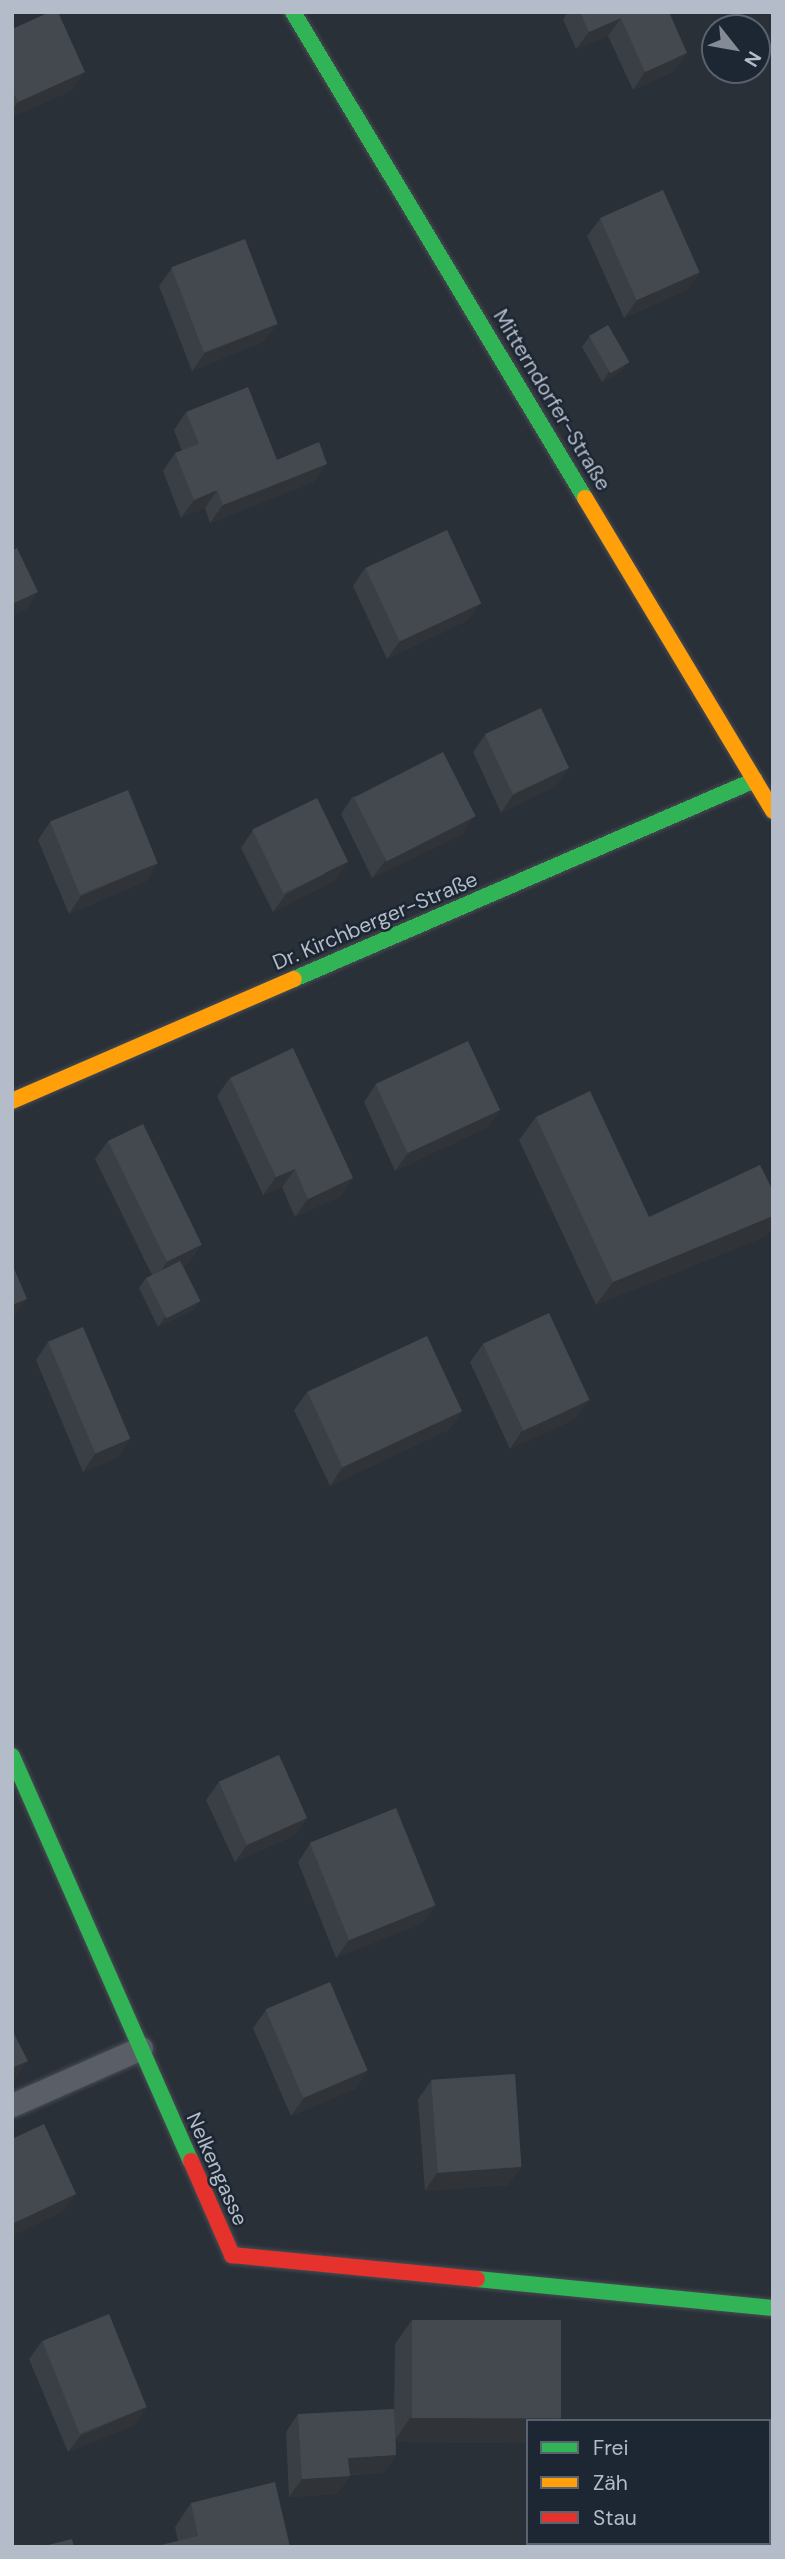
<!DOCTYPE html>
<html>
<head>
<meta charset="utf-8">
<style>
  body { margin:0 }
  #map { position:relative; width:785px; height:2559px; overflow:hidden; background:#2a3038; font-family:"DM Sans",sans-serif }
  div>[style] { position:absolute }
  .roads { filter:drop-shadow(0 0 2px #484c53) drop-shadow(0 0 2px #484c53) }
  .lane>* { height:23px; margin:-11.5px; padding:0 11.5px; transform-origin:11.5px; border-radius:11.5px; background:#5a5e66 }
  .fast>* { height:16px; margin:-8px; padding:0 8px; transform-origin:8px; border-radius:8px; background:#30b455 }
  .slow>* { height:16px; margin:-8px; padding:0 8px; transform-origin:8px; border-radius:8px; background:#ff9f0a }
  .jam>* { height:16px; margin:-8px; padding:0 8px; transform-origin:8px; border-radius:8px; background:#e5322d }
  .wall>* { inset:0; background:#3a3f45 }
  .shaded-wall>* { inset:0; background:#303338 }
  .building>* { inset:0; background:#444950; transform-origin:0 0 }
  span { translate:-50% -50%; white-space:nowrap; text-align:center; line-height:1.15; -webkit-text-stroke:5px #1d2633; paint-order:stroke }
  .street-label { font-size:21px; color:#b4bcc9 }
  .frame { position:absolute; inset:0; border:14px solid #b4bcc9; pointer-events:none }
  .legend { position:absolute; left:526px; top:2419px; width:245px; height:126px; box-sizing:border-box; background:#1d2633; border:2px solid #59626f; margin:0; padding:9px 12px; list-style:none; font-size:21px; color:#b4bcc9 }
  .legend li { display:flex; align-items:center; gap:14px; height:35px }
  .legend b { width:35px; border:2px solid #59626f }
  .north { position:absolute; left:701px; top:14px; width:70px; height:70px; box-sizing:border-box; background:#1d2633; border:2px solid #59626f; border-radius:50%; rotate:121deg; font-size:19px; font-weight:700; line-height:28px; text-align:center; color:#b4bcc9 }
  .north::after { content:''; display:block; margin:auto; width:24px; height:32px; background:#848b96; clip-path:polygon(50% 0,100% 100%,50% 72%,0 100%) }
</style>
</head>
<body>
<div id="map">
  <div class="roads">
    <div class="lane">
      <div style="left:12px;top:2105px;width:141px;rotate:-23.8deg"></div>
    </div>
    <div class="fast">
      <div style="left:293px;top:12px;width:567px;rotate:59deg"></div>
      <div style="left:294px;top:979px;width:502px;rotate:-23.35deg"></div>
      <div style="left:12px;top:1756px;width:443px;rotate:66.2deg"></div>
      <div style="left:477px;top:2279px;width:297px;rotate:5.6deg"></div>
    </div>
    <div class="slow">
      <div style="left:585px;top:498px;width:365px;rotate:59deg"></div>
      <div style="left:12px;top:1101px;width:307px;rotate:-23.4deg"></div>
    </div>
    <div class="jam">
      <div style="left:191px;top:2161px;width:103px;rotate:66.4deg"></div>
      <div style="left:232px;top:2255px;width:246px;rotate:5.6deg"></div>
    </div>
  </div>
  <div class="wall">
    <div style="clip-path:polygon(568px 12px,669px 12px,675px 71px,633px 90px,608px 36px,576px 49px,563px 19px)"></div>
    <div style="clip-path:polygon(12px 29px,73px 90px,12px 117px)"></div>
    <div style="clip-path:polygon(600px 219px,700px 272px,687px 290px,624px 318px,587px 236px)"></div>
    <div style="clip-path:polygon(172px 268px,265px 341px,192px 371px,159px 286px)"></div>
    <div style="clip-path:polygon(589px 337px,622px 371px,602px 382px,582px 347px)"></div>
    <div style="clip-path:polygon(186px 412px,277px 460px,314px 482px,210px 523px,205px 508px,181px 518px,163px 471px,175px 453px,182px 451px,174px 430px)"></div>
    <div style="clip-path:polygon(365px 568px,468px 620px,387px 659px,353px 586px)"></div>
    <div style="clip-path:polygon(485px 735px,569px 768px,556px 786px,501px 813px,473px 752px)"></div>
    <div style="clip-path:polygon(353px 796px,463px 834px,372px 878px,341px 814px)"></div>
    <div style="clip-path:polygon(50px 822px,158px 863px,146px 881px,69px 914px,38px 840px)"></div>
    <div style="clip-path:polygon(253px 830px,336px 880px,273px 912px,241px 848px)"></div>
    <div style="clip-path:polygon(230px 1078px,341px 1196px,295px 1217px,282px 1187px,263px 1195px,217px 1096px)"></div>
    <div style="clip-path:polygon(376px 1084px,500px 1110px,488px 1127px,395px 1171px,364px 1102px)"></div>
    <div style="clip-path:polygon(536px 1117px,649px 1217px,766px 1236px,596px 1305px,519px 1140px)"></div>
    <div style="clip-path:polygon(108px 1141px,201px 1245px,189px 1263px,183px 1266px,200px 1301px,193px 1310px,158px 1327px,139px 1288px,146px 1278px,152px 1275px,95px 1159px)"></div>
    <div style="clip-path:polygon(48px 1342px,130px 1439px,118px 1457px,83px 1472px,36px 1360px)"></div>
    <div style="clip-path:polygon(483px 1344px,577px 1418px,510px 1449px,470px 1362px)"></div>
    <div style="clip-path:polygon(307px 1392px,462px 1411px,450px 1429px,330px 1486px,294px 1410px)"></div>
    <div style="clip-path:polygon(219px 1782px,307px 1818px,295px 1835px,235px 1862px,206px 1800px)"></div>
    <div style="clip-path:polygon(310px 1844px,436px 1905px,423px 1923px,336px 1958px,298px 1862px)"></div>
    <div style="clip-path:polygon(266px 2010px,367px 2071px,355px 2089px,291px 2116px,253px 2028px)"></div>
    <div style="clip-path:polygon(431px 2081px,521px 2167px,508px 2185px,425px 2191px,418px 2099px)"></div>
    <div style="clip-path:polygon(412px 2320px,561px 2419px,560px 2421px,528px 2421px,528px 2443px,396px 2442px,396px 2455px,384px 2473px,350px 2475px,350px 2476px,337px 2494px,289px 2497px,286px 2432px,298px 2414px,394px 2415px,395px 2344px)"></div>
    <div style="clip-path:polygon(42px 2341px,147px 2407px,135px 2425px,68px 2452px,29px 2359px)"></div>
    <div style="clip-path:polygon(191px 2503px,290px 2547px,178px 2541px,175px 2527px)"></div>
  </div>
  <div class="shaded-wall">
    <div style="clip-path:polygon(621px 18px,608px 36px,576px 49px,589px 32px)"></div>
    <div style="clip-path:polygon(687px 53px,675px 71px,633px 90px,645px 72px)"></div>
    <div style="clip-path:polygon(85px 72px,73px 90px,12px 117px,12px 110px,18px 102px)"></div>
    <div style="clip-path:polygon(700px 272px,687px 290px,624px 318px,637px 300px)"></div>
    <div style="clip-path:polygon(278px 324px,265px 341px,192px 371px,205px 353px)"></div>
    <div style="clip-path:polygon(629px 362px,622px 371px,602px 382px,609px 372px)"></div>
    <div style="clip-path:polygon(327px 464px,314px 482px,210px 523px,223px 505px)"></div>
    <div style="clip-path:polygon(217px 490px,205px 508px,181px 518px,194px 500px)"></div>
    <div style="clip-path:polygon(38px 592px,26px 610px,12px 616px,12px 604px)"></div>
    <div style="clip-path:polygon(481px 603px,468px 620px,387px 659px,400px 641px)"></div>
    <div style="clip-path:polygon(569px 768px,556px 786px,501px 813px,513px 795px)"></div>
    <div style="clip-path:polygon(475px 816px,463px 834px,372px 878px,385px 861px)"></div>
    <div style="clip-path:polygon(348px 862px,336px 880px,273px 912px,286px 894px)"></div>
    <div style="clip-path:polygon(158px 863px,146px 881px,69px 914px,81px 896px)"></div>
    <div style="clip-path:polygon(500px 1110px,488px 1127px,395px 1171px,408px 1153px)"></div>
    <div style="clip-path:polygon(295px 1169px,282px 1187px,263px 1195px,276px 1177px)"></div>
    <div style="clip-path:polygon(353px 1178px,341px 1196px,295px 1217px,308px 1199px)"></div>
    <div style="clip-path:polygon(773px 1216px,773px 1227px,766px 1236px,596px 1305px,613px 1282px)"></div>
    <div style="clip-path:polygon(201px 1245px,189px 1263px,155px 1280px,167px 1262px)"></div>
    <div style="clip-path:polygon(27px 1299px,14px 1316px,12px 1317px,12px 1305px)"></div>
    <div style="clip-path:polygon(200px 1301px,193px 1310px,158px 1327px,165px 1317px)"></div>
    <div style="clip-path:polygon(589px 1400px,577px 1418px,510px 1449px,522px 1431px)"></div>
    <div style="clip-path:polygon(462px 1411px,450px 1429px,330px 1486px,342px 1468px)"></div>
    <div style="clip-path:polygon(130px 1439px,118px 1457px,83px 1472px,95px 1454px)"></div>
    <div style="clip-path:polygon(307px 1818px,295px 1835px,235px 1862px,247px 1845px)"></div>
    <div style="clip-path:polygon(436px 1905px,423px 1923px,336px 1958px,349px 1940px)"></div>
    <div style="clip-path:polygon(28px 2061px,15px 2079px,12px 2080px,12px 2068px)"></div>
    <div style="clip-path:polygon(367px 2071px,355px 2089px,291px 2116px,304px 2098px)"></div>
    <div style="clip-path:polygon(521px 2167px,508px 2185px,425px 2191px,437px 2173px)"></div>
    <div style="clip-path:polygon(76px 2194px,63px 2212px,12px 2236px,12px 2224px)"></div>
    <div style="clip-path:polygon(147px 2407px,135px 2425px,68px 2452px,81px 2435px)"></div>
    <div style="clip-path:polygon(410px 2418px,561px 2419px,560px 2421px,528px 2421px,528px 2443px,394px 2442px)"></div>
    <div style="clip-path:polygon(396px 2455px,384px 2473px,336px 2475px,348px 2458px)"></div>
    <div style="clip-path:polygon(350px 2476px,337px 2494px,289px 2497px,302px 2479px)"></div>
  </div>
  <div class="building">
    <div style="clip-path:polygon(50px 12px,58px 12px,85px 72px,18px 102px,12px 90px,12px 29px)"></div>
    <div style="clip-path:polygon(580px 12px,669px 12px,687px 53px,645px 72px,621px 18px,589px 32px)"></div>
    <div style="left:663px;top:190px;width:90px;height:69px;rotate:66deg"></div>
    <div style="left:245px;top:239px;width:91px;height:79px;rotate:69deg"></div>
    <div style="left:608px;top:325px;width:43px;height:22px;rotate:60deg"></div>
    <div style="clip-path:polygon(248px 387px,277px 460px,319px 442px,327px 464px,223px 505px,217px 490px,194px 500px,175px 453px,199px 444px,186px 412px)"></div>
    <div style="left:447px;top:530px;width:81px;height:90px;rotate:65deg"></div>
    <div style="clip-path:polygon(17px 548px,38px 592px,12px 604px,12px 551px)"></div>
    <div style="left:541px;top:708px;width:66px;height:62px;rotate:65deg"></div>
    <div style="left:443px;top:752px;width:72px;height:100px;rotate:63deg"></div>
    <div style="left:128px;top:790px;width:79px;height:84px;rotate:68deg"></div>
    <div style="left:317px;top:798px;width:71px;height:72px;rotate:64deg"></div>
    <div style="left:468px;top:1041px;width:76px;height:102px;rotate:65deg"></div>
    <div style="clip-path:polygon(293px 1048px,353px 1178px,308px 1199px,295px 1169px,276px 1177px,230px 1078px)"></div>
    <div style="clip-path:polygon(590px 1091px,649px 1217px,760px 1165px,773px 1191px,773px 1216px,613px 1282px,536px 1117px)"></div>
    <div style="left:143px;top:1124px;width:134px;height:39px;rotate:64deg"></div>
    <div style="left:180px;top:1261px;width:45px;height:38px;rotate:63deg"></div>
    <div style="clip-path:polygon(12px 1264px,27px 1299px,12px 1305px)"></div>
    <div style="left:549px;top:1313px;width:96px;height:73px;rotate:65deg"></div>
    <div style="left:83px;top:1327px;width:121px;height:38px;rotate:67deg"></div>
    <div style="left:427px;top:1336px;width:83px;height:132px;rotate:65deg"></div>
    <div style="left:279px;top:1755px;width:69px;height:66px;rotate:66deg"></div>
    <div style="left:396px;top:1808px;width:105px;height:93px;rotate:68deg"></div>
    <div style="left:330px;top:1982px;width:96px;height:70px;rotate:67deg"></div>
    <div style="clip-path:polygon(12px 2030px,28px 2061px,12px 2068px)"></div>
    <div style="left:515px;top:2074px;width:93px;height:84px;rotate:86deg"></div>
    <div style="clip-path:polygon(44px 2124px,76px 2194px,12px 2224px,12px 2139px)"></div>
    <div style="left:109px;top:2314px;width:100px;height:72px;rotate:68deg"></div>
    <div style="left:412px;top:2320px;width:149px;height:98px"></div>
    <div style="clip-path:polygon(394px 2409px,396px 2455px,348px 2458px,350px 2476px,302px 2479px,298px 2414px)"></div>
    <div style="clip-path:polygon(275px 2482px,290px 2547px,153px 2547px,198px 2536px,191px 2503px)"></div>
    <div style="clip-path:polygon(72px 2539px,74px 2547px,40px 2547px)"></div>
  </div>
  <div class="street-label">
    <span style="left:552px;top:400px;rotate:59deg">Mitterndorfer-Straße</span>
    <span style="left:375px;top:921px;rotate:-23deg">Dr. Kirchberger-Straße</span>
    <span style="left:217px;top:2169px;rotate:66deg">Nelkengasse</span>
  </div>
  <div class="frame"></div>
  <ul class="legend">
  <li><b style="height:9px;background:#30b455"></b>Frei</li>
  <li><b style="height:9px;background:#ff9f0a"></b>Zäh</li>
  <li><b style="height:9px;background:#e5322d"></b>Stau</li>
  </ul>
  <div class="north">N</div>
</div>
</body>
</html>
